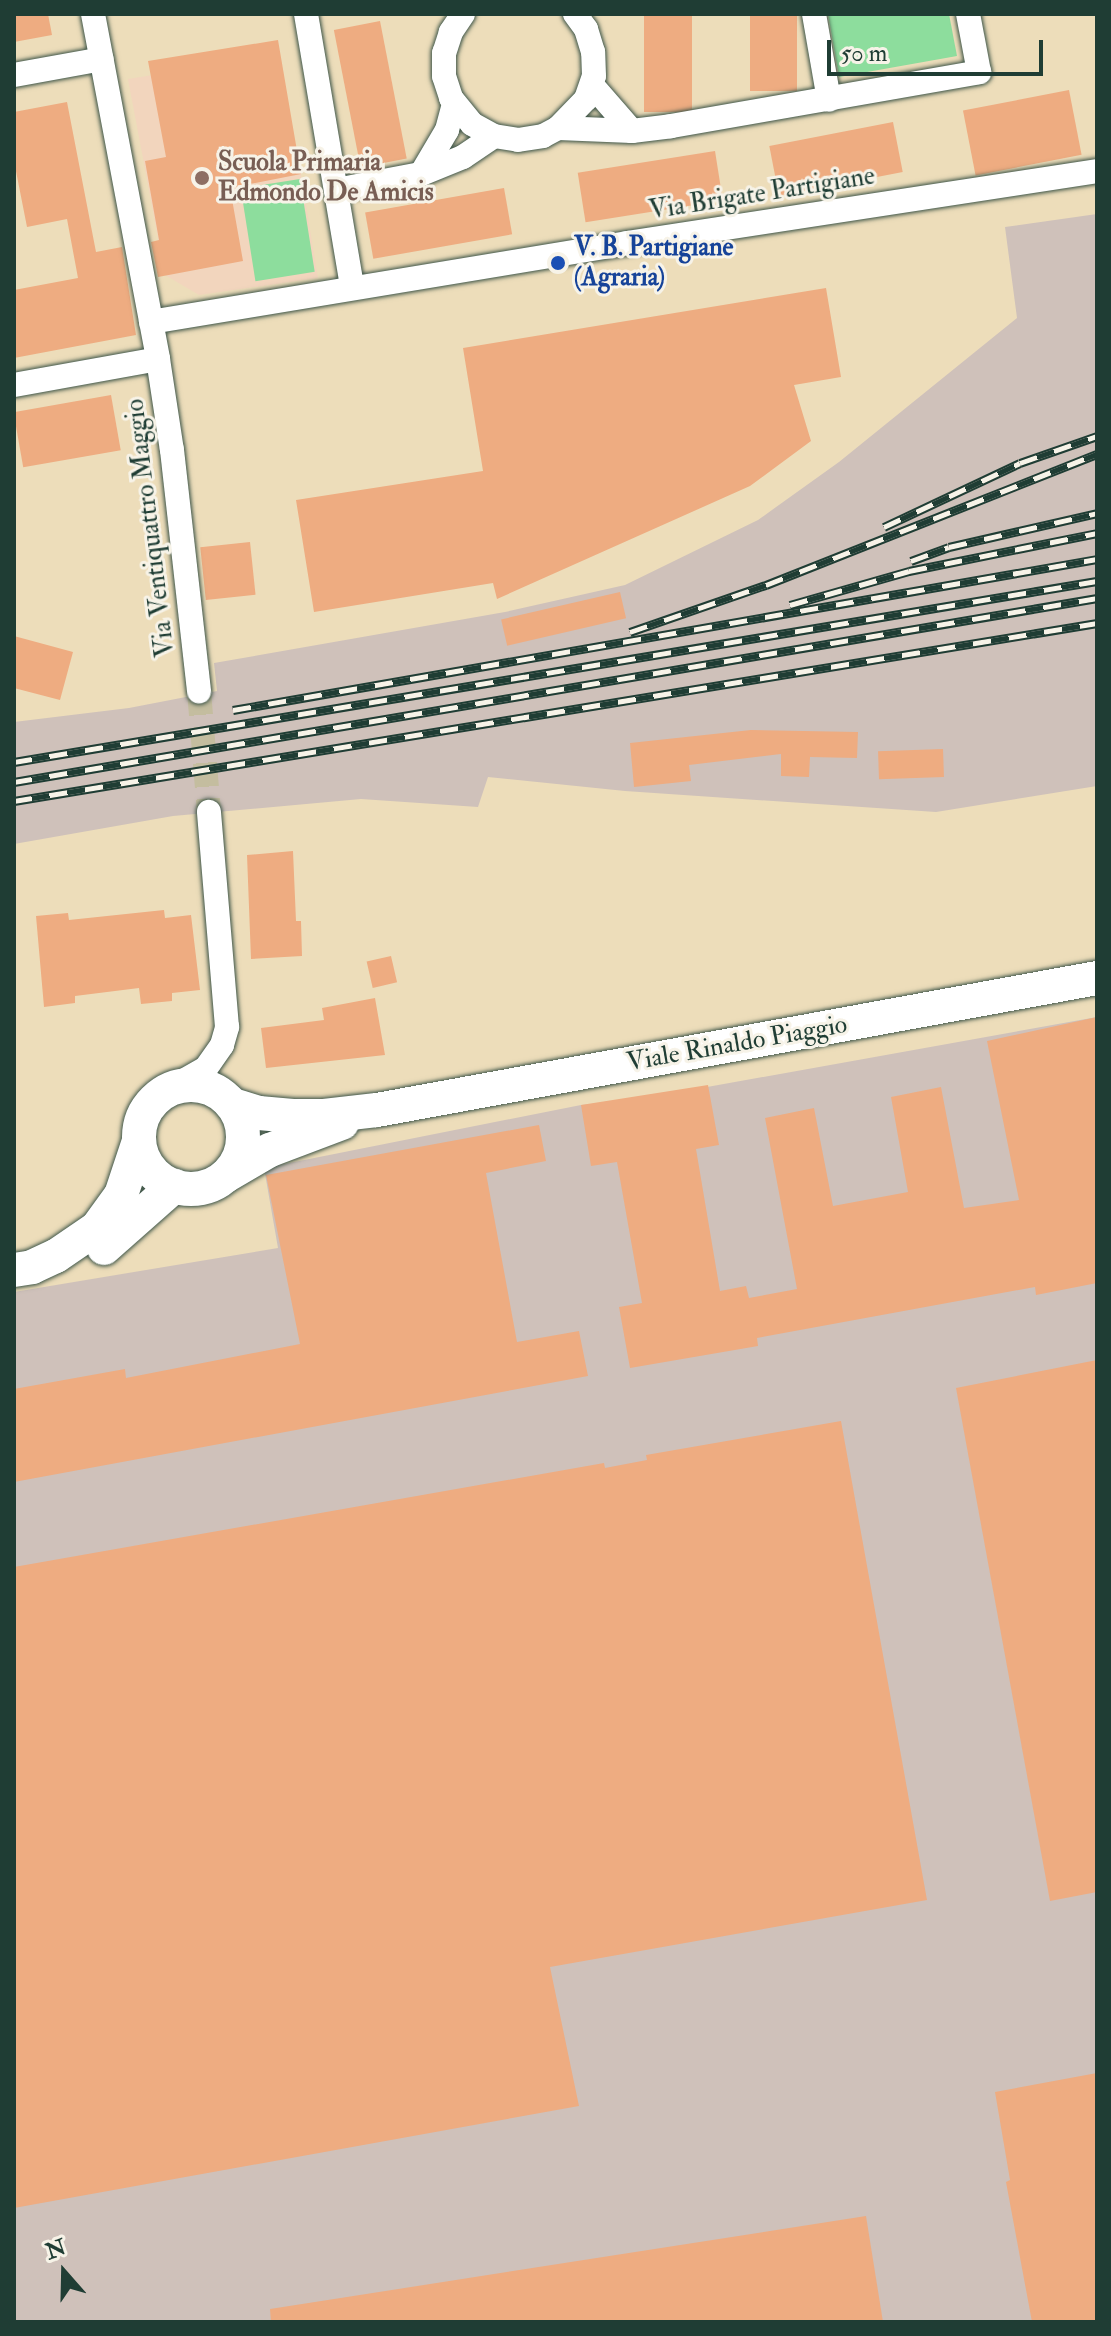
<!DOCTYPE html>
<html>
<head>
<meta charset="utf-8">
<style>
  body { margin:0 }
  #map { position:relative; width:1111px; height:2336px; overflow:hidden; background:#edddba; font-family:"IM FELL Double Pica",serif }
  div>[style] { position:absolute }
  .built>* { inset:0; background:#f2d5bd }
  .industrial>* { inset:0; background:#cfc1ba }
  .green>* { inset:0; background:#8ddd9d; transform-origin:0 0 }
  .building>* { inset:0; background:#eeac81; transform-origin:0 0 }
  .street-tunnel>* { height:24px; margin-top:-12px; transform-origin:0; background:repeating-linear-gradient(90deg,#c4bd9f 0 24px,transparent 0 36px) }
  .roads { filter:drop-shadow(0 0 2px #3e5548) drop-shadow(0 0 2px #3e5548) }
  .street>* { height:24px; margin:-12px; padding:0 12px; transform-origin:12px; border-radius:12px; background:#fff }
  .secondary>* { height:34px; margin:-17px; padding:0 17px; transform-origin:17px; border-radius:17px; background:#fff }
  .secondary>.ring { margin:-17px; padding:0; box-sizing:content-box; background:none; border:34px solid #fff; border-radius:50% }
  .rail>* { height:9px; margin-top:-4.5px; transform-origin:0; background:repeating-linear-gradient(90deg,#f7f3e8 0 18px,#1f3d34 0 36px); box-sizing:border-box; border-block:2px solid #1f3d34 }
  .dots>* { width:22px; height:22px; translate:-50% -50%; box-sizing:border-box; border:4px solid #f7f3e8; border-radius:50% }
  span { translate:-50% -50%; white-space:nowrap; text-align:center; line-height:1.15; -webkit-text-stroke:6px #f7f3e8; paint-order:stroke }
  .education-label { font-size:26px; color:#785e54; font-weight:700 }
  .left { translate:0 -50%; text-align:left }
  .street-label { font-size:26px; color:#1f3d34 }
  .transit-label { font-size:26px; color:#164399; font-weight:700 }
  .frame { position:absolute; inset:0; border:16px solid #1f3d34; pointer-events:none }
  .north { position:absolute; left:24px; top:2232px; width:80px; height:80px; -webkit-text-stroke:6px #f7f3e8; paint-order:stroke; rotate:340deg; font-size:22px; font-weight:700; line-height:32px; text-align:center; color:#1f3d34 }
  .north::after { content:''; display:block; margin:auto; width:28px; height:36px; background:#1f3d34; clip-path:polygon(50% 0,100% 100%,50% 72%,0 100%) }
  .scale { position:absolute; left:827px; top:40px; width:216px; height:36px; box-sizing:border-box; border:4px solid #1f3d34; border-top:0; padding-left:10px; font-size:24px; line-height:28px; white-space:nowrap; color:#1f3d34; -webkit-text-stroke:6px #f7f3e8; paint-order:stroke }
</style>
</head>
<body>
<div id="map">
  <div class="built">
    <div style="clip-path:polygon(235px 62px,301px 174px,318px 278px,199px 295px,165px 275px,128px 79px)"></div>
  </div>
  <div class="industrial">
    <div style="clip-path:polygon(1097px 214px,1097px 786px,936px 812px,625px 791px,488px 777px,478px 807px,361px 799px,173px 816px,14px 844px,14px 722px,129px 708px,217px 691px,214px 663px,505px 612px,625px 585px,758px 520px,839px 462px,1017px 318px,1005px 227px)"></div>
    <div style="clip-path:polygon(1097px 1017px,1097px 2322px,14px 2322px,14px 1292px,278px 1248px,264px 1168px,581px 1105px,635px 1100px)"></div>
  </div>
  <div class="green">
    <div style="clip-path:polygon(828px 14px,949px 14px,957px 56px,839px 77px)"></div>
    <div style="left:300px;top:179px;width:94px;height:60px;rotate:81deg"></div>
  </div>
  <div class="building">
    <div style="clip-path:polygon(14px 14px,48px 14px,52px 35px,14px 42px)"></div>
    <div style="left:644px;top:14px;width:48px;height:98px"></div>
    <div style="left:750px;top:14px;width:47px;height:77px"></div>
    <div style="left:380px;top:21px;width:140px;height:47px;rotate:79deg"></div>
    <div style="clip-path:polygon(278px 40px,301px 174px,230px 188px,243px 261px,158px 277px,151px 242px,159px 240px,145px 161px,166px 157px,148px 61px)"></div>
    <div style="left:1069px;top:90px;width:66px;height:108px;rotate:79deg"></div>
    <div style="clip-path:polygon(67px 102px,96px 252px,122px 247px,136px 335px,14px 358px,14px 290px,78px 278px,67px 219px,27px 227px,14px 161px,14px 112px)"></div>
    <div style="left:893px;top:122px;width:51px;height:126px;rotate:79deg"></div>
    <div style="left:715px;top:151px;width:50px;height:139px;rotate:81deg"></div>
    <div style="left:504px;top:188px;width:47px;height:141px;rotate:80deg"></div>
    <div style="clip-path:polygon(826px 288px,841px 377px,794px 385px,811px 441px,750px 486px,497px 599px,493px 583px,314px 612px,296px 500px,483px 471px,463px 348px)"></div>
    <div style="left:111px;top:395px;width:56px;height:99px;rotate:80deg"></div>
    <div style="left:250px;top:542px;width:53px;height:50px;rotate:84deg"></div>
    <div style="left:620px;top:592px;width:27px;height:122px;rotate:77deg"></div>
    <div style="clip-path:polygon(14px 636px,73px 652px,60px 700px,14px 688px)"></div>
    <div style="clip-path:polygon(751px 730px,858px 732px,857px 758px,810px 757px,809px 777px,781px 776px,781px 754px,689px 765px,691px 781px,634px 787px,630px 743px)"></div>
    <div style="left:943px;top:749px;width:28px;height:65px;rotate:88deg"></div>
    <div style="clip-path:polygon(293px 851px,296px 921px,301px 921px,302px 956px,251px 959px,247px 855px)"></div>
    <div style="clip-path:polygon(164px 910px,165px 918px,191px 915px,200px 990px,172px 993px,172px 1001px,141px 1004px,139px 988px,75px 996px,75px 1003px,44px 1007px,36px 916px,68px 913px,69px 920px)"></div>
    <div style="left:391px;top:956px;width:27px;height:25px;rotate:77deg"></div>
    <div style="clip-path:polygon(375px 998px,385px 1055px,266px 1068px,261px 1028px,324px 1020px,322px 1008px)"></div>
    <div style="clip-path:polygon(1097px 1017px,1097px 1283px,1036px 1295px,1035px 1287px,757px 1338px,758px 1346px,630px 1368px,619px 1307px,642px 1303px,617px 1162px,591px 1166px,581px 1105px,708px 1085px,719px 1145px,696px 1149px,720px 1291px,746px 1286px,749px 1298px,797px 1289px,765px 1118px,814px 1108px,833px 1206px,908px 1192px,891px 1097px,941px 1087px,964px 1208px,1019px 1200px,987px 1041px)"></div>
    <div style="clip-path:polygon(539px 1125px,546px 1161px,486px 1173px,517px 1342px,579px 1331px,588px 1376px,14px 1482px,14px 1389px,125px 1369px,126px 1378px,300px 1344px,266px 1175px)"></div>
    <div style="clip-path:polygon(1097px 1360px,1097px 1892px,1050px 1901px,956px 1388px)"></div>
    <div style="clip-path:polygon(841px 1421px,927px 1900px,550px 1967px,579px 2106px,14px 2208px,14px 1567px,604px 1463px,605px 1468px,647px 1460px,646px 1455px)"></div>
    <div style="clip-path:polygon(1097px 2073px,1097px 2322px,1032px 2322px,1006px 2182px,1010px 2180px,995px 2092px)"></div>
    <div style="clip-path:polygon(866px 2216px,883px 2322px,271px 2322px,270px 2309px)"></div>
  </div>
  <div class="street-tunnel">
    <div style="left:199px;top:691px;width:121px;rotate:85.3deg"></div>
  </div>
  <div class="roads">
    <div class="street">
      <div style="left:93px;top:14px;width:351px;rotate:79.3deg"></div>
      <div style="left:158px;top:359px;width:92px;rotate:81.3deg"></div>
      <div style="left:172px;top:450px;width:243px;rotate:83.6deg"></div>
      <div style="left:306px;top:14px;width:277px;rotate:80.4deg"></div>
      <div style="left:463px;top:14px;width:22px;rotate:124deg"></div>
      <div style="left:451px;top:32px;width:22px;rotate:108deg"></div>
      <div style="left:444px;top:53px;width:23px;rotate:90deg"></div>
      <div style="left:444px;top:76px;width:23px;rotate:72deg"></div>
      <div style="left:451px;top:98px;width:33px;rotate:51deg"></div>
      <div style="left:472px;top:124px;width:25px;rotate:29deg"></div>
      <div style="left:494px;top:136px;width:24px;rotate:9deg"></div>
      <div style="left:518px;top:140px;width:25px;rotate:-9deg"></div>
      <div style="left:543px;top:136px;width:17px;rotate:-28deg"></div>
      <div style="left:558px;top:128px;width:40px;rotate:-46deg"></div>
      <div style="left:586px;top:99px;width:24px;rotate:-71deg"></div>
      <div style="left:594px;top:76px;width:24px;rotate:-92deg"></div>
      <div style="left:593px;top:52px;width:24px;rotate:-107deg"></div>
      <div style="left:586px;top:29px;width:19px;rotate:-126deg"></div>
      <div style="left:814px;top:14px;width:87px;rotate:80.1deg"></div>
      <div style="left:14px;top:75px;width:89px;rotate:-10.3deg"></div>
      <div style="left:592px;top:85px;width:61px;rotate:49deg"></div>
      <div style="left:558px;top:128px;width:74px;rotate:2.3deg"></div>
      <div style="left:632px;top:131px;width:39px;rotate:-7deg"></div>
      <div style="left:671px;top:126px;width:313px;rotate:-9.9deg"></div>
      <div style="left:979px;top:72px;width:59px;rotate:-100.7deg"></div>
      <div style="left:421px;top:174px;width:51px;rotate:-59.4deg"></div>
      <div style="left:447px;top:130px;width:27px;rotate:-75deg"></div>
      <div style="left:336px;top:190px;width:86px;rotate:-10.7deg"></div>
      <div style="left:421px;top:174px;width:45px;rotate:-22deg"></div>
      <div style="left:463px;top:157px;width:37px;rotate:-34deg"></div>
      <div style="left:151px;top:322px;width:483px;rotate:-9.4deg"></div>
      <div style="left:627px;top:243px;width:475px;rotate:-8.7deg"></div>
      <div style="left:14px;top:385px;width:146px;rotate:-10.2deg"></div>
      <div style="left:171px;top:1088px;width:40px;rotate:-29.7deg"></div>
      <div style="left:206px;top:1068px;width:28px;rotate:-55deg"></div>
      <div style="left:222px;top:1045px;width:19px;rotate:-74deg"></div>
      <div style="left:227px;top:1027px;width:216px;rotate:-94.8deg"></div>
    </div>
    <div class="secondary">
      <div class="ring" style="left:139px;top:1085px;width:70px;height:70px"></div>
      <div style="left:233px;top:1105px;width:27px;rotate:17deg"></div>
      <div style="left:259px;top:1113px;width:34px;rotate:5deg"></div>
      <div style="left:293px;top:1116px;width:31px"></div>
      <div style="left:324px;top:1116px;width:53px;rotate:-6.5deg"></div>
      <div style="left:377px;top:1110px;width:732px;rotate:-10.39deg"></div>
      <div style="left:227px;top:1175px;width:50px;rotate:-30.2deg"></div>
      <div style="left:270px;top:1150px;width:77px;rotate:-20.6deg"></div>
      <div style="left:104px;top:1248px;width:94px;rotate:-41.5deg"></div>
      <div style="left:14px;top:1270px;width:18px;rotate:-9deg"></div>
      <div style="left:32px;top:1267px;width:26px;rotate:-25deg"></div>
      <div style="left:56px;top:1256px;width:50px;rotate:-34.3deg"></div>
      <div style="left:97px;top:1228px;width:41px;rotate:-54deg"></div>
      <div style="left:121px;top:1195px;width:57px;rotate:-71.6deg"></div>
    </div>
  </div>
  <div class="rail">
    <div style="left:884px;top:527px;width:150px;rotate:-25.2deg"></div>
    <div style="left:1020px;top:463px;width:82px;rotate:-19.3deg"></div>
    <div style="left:911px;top:561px;width:40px;rotate:-20.2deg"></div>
    <div style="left:949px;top:547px;width:152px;rotate:-12.9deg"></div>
    <div style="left:790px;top:605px;width:124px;rotate:-15.9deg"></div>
    <div style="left:909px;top:571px;width:192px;rotate:-11.4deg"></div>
    <div style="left:630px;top:632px;width:144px;rotate:-19.1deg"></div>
    <div style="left:766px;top:585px;width:356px;rotate:-21.6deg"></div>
    <div style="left:233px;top:710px;width:877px;rotate:-9.91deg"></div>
    <div style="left:14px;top:762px;width:1098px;rotate:-9.49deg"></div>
    <div style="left:14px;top:782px;width:1099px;rotate:-9.64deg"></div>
    <div style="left:14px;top:801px;width:1098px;rotate:-9.33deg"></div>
  </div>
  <div class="dots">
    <div style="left:202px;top:178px;background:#8d6e63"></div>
    <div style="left:558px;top:263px;background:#1a4fb4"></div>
  </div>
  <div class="education-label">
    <span class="left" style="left:218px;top:178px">Scuola Primaria<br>Edmondo De Amicis</span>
  </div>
  <div class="street-label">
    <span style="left:762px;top:194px;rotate:-9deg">Via Brigate Partigiane</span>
    <span style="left:151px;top:528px;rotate:-97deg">Via Ventiquattro Maggio</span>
    <span style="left:737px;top:1044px;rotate:-10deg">Viale Rinaldo Piaggio</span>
  </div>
  <div class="transit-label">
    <span class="left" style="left:574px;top:263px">V. B. Partigiane<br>(Agraria)</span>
  </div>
  <div class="frame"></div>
  <div class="north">N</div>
  <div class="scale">50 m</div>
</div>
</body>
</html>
